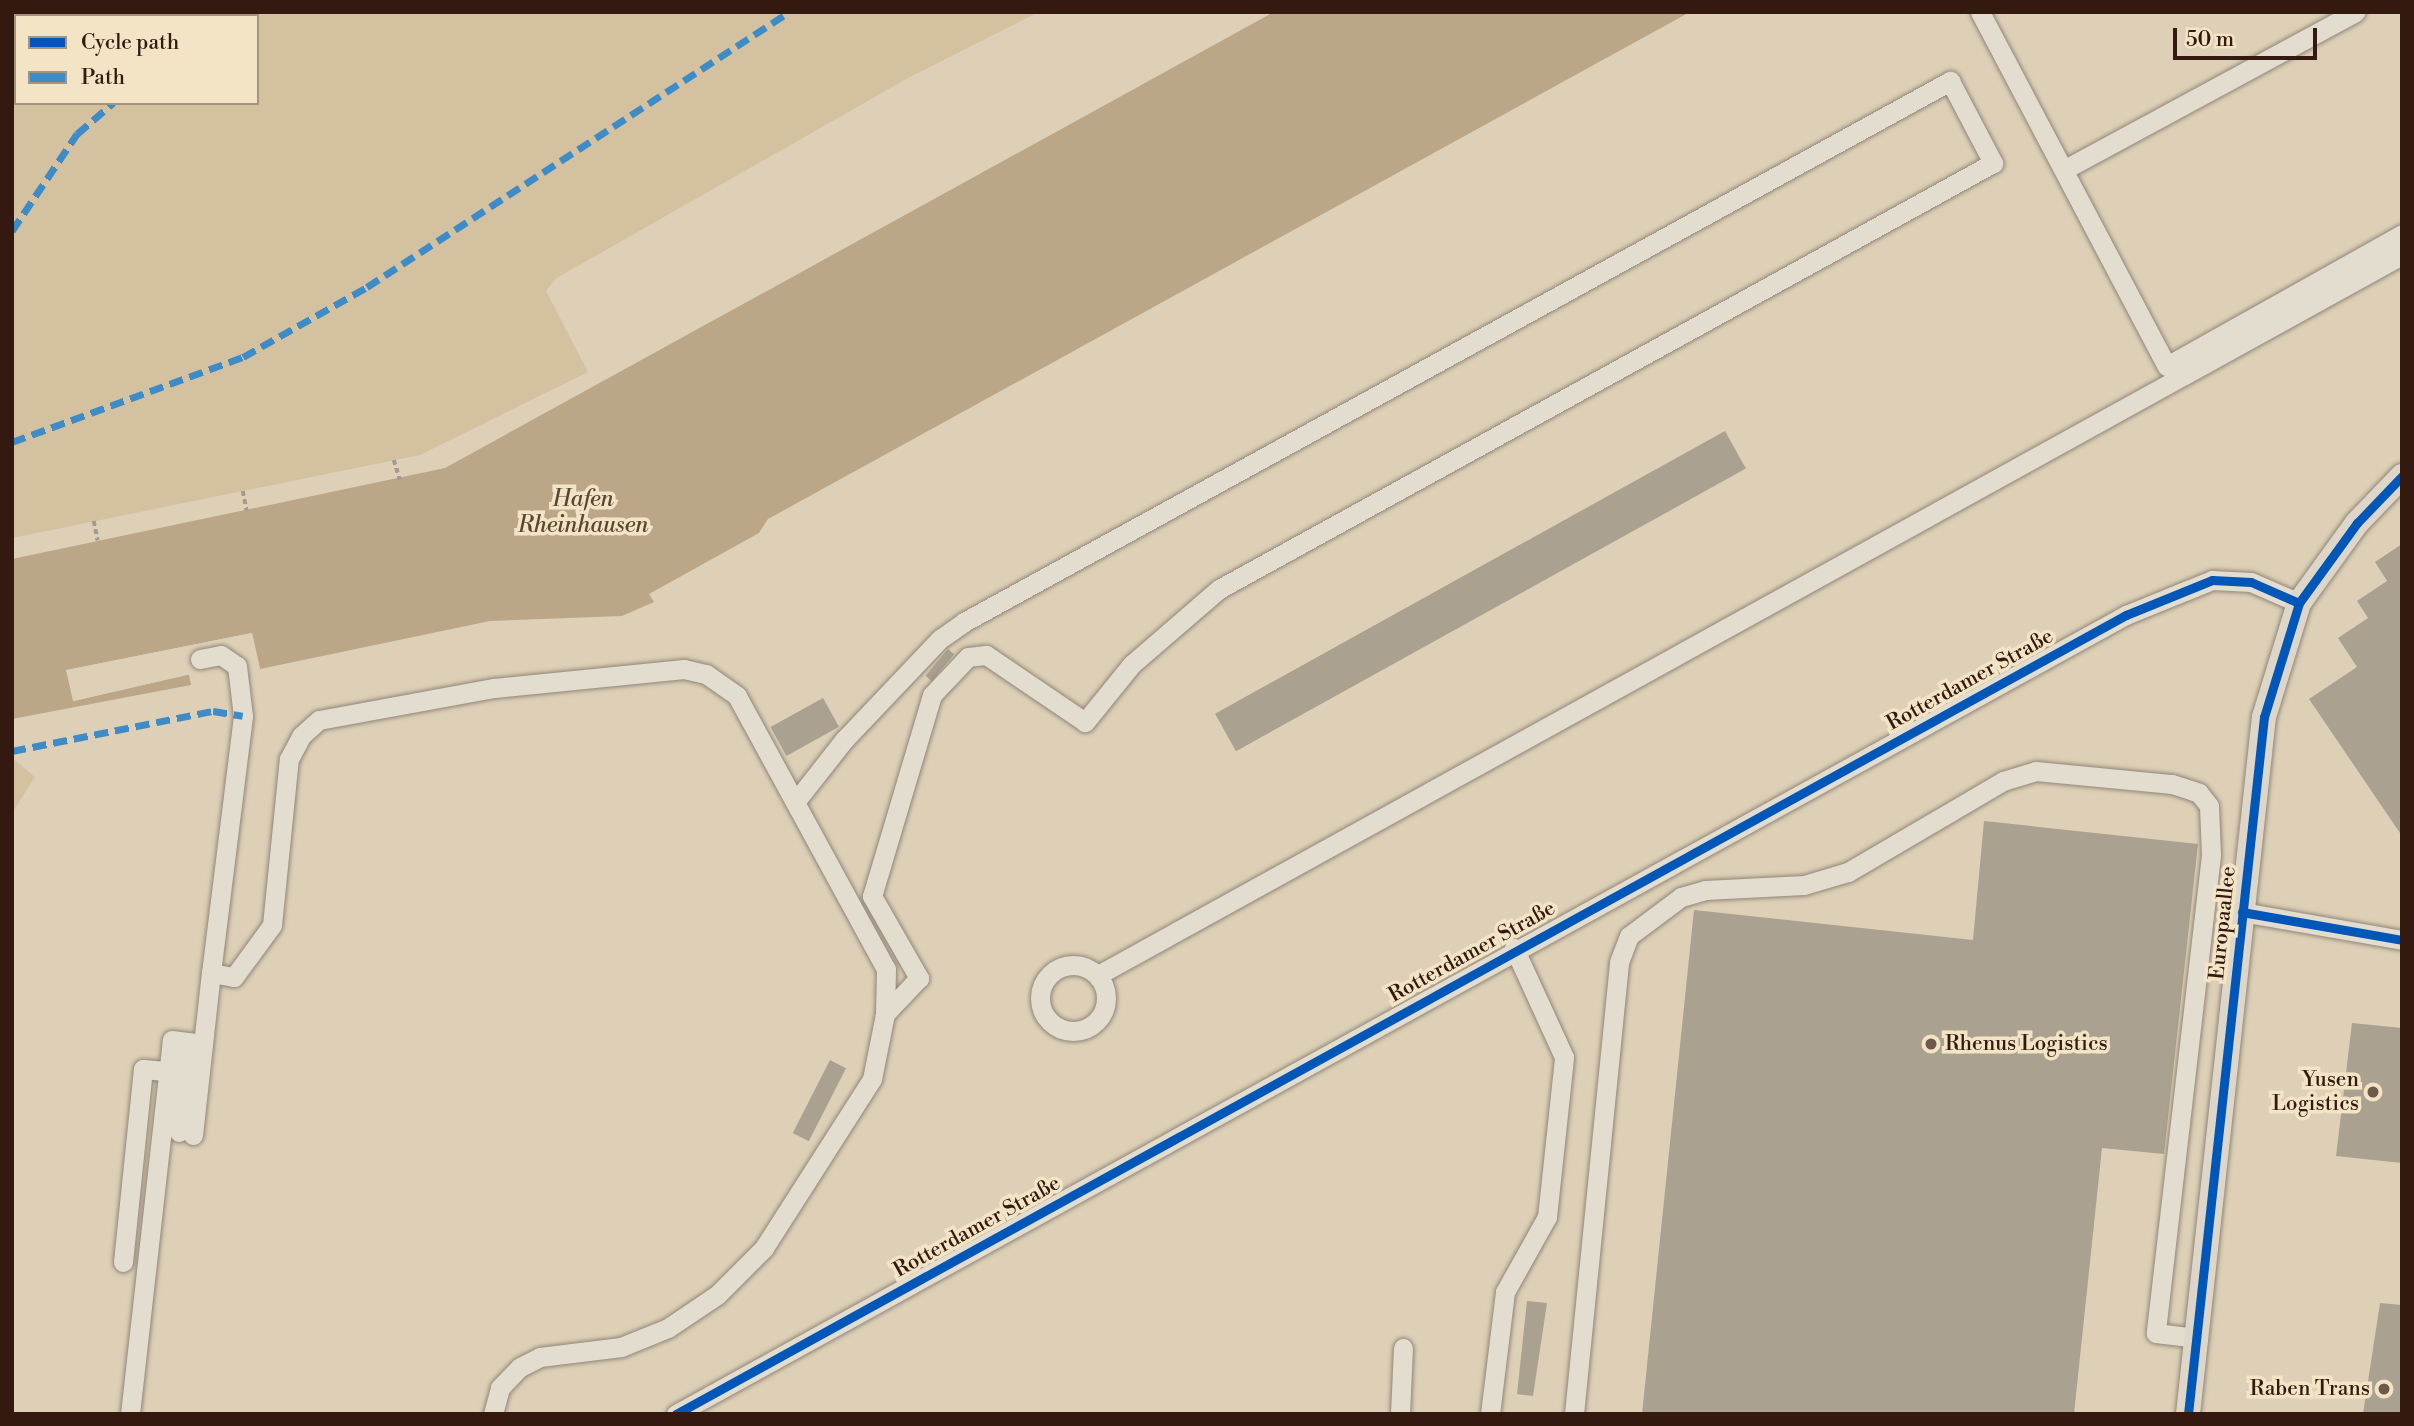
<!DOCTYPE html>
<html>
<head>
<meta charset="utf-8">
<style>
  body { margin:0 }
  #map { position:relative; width:2414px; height:1426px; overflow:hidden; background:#ddd0b7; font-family:"Libre Bodoni",serif }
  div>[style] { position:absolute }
  .green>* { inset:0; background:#d4c1a0 }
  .water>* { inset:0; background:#bba788 }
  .pier>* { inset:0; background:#ddd0b7 }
  .building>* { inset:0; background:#aba190; transform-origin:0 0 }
  .path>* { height:3.5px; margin-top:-1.75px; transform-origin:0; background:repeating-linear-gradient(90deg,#a39b91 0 5px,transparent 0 8.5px) }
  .roads { filter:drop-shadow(0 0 2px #918677) drop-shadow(0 0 2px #918677) }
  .minor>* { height:19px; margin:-9.5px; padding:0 9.5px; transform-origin:9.5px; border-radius:9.5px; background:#e3ddd0 }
  .minor>.ring { margin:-9.5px; padding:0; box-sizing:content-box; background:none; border:19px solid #e3ddd0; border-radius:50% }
  .major>* { height:24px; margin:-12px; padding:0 12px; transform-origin:12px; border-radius:12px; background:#ded7c9 }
  .quiet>* { height:7px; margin-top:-3.5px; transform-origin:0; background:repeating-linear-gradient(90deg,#3d8cc7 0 14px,transparent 0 21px) }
  .cycleway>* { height:9px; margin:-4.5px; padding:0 4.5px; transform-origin:4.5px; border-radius:4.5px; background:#0057b8 }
  .dots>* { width:19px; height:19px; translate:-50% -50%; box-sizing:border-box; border:4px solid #f3e4c6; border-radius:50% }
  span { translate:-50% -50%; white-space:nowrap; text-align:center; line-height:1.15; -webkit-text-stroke:7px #f3e4c6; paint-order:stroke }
  .street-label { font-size:21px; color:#33190f }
  .poi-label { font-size:21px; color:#33190f }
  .left { translate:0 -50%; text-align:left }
  .right { translate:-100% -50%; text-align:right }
  .water-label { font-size:23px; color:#5e4432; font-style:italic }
  .frame { position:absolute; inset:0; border:14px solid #33190f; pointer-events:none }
  .legend { position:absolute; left:14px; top:14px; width:245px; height:91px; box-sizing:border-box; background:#f3e4c6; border:2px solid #a6937d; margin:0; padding:9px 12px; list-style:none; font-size:21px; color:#33190f }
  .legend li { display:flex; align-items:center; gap:14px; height:35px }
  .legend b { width:35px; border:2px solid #a6937d }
  .scale { position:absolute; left:2173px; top:28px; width:144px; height:32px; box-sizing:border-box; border:4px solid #33190f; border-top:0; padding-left:9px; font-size:21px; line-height:24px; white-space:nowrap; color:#33190f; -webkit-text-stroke:5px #f3e4c6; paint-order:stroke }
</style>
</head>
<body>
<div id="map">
  <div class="green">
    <div style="clip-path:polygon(evenodd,12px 12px,1039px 12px,908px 78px,555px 279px,546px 291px,588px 372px,420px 455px,12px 538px,12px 12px,16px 16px,257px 16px,257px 103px,16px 103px,16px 16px)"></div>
    <div style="clip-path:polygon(12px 758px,35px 777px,12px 813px)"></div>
  </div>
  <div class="water">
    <div style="clip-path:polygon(1274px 12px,1690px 12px,768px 519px,759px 533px,649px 594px,654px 602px,622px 616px,490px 621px,260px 669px,252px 633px,67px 670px,74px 701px,189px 674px,191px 685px,12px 719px,12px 559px,445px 468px)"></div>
  </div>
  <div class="pier">
    <div style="clip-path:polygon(252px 633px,260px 669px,249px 637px,70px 674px,76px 696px,188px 671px,192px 674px,73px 701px,66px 670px)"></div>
  </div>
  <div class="building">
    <div style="left:1725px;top:431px;width:43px;height:583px;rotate:61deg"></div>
    <div style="clip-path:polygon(2402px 544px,2402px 836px,2309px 699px,2357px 667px,2338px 638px,2368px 618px,2357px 601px,2387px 581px,2375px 562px)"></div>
    <div style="left:948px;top:649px;width:8px;height:35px;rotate:40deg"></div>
    <div style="left:823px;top:698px;width:33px;height:60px;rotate:61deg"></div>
    <div style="clip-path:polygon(1984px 821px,2198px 844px,2164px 1154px,2102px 1148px,2074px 1414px,1642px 1414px,1694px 910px,1973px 940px)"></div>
    <div style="clip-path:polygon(2352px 1023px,2402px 1028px,2402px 1163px,2336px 1156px)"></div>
    <div style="left:830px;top:1060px;width:18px;height:82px;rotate:27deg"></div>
    <div style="clip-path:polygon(1527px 1301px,1547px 1303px,1533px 1396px,1517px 1394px)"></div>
    <div style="clip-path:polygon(2380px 1303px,2402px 1305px,2402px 1414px,2363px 1414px)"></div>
  </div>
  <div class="path">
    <div style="left:394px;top:460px;width:21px;rotate:73deg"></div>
    <div style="left:243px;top:491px;width:20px;rotate:79deg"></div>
    <div style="left:94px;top:521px;width:20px;rotate:79deg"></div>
  </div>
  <div class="roads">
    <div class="minor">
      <div style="left:1980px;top:12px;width:400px;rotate:62.2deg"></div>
      <div style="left:2167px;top:366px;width:270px;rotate:-29.3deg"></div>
      <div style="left:2065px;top:169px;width:330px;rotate:-28.4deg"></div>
      <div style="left:200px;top:659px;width:21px;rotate:-11deg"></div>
      <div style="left:221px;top:655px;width:19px;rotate:35deg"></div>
      <div style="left:237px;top:666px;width:50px;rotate:83.2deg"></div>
      <div style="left:243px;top:716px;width:259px;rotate:97.1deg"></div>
      <div style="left:211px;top:973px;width:23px;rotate:10deg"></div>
      <div style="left:234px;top:977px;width:64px;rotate:-53.8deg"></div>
      <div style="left:272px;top:925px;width:167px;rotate:-84.2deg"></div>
      <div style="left:289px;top:759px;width:26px;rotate:-62deg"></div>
      <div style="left:301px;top:736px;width:24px;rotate:-42deg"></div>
      <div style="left:319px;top:720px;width:178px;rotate:-10.4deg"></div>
      <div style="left:494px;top:688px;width:191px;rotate:-5.7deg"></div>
      <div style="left:684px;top:669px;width:23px;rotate:13deg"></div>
      <div style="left:706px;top:674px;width:38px;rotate:35deg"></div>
      <div style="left:737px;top:696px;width:311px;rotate:61.4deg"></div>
      <div style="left:886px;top:969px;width:45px;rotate:91.3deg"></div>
      <div style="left:885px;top:1014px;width:66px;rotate:101.3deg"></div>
      <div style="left:872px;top:1079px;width:201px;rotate:122.6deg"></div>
      <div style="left:764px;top:1248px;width:66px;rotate:135deg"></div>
      <div style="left:717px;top:1295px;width:59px;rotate:146deg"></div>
      <div style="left:668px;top:1328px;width:51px;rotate:158deg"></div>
      <div style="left:621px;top:1347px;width:82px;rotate:173deg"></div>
      <div style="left:540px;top:1357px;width:22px;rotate:153deg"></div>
      <div style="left:520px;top:1367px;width:29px;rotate:134deg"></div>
      <div style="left:500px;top:1388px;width:27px;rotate:105deg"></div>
      <div style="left:796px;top:801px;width:78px;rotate:-51.8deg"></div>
      <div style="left:844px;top:740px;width:139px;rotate:-46.5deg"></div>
      <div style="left:940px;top:639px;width:29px;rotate:-35deg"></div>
      <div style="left:964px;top:622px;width:1125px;rotate:-28.75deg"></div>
      <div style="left:1950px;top:81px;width:93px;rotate:62.3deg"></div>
      <div style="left:1993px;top:163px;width:883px;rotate:151.17deg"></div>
      <div style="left:1219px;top:589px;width:115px;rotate:139.2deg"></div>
      <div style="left:1132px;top:664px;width:75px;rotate:129deg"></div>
      <div style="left:1085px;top:722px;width:120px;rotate:-145.9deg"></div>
      <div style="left:986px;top:655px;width:18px;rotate:174deg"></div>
      <div style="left:968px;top:657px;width:52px;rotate:133.5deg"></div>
      <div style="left:932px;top:695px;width:210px;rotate:106.6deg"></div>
      <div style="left:872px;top:896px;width:95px;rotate:60.2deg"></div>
      <div style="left:919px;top:978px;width:50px;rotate:133.4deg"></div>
      <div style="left:2242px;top:912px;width:162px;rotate:9.9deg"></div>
      <div class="ring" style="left:1040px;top:965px;width:47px;height:47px"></div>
      <div style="left:1098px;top:975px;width:1490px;rotate:-28.91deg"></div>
      <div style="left:179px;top:1132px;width:90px;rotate:-84.3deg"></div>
      <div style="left:193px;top:1135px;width:163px;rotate:-83.7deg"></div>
      <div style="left:123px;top:1262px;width:194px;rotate:-84.1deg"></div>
      <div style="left:143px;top:1069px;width:25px;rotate:5deg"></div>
      <div style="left:130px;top:1414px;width:376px;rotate:-83.6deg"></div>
      <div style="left:172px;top:1040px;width:31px;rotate:7deg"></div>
      <div style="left:676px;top:1414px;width:1656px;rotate:-28.86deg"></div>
      <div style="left:2126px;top:615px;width:93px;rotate:-22.1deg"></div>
      <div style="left:2212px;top:580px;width:39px;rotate:3deg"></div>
      <div style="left:2251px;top:582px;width:52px;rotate:23.6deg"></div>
      <div style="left:1400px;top:1414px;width:66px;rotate:-87.4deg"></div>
      <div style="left:1490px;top:1414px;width:123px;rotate:-83deg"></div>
      <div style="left:1505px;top:1292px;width:86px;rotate:-60.8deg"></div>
      <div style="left:1547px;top:1217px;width:161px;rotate:-83.9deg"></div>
      <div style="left:1564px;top:1057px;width:120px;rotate:-114.6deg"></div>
      <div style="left:1574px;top:1414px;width:454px;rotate:-84.3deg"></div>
      <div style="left:1619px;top:962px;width:28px;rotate:-69deg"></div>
      <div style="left:1629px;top:936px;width:65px;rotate:-36.9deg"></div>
      <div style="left:1681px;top:897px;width:25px;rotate:-16deg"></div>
      <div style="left:1705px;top:890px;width:99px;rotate:-2.9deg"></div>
      <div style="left:1804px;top:885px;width:46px;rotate:-16.5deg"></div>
      <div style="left:1848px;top:872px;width:180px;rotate:-30.4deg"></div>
      <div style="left:2003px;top:781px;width:34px;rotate:-17deg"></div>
      <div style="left:2036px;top:771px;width:137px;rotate:5.5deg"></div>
      <div style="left:2172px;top:784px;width:28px;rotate:18deg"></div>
      <div style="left:2199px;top:793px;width:16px;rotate:52deg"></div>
      <div style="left:2209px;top:806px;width:49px;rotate:87.7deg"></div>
      <div style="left:2211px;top:855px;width:481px;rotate:96.6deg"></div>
      <div style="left:2156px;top:1333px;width:40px;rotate:7.1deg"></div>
    </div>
    <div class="major">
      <div style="left:2188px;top:1414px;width:701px;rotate:-83.78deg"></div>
      <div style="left:2264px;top:717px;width:119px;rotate:-72.9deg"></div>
      <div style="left:2299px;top:603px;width:99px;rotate:-54.1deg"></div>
      <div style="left:2357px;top:523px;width:65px;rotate:-46.2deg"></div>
    </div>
  </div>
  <div class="quiet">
    <div style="left:227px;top:16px;width:6px;rotate:-39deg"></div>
    <div style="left:12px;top:231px;width:117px;rotate:-56.2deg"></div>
    <div style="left:77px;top:134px;width:48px;rotate:-40.7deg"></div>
    <div style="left:12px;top:442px;width:246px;rotate:-20.2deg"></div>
    <div style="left:243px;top:357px;width:142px;rotate:-29.4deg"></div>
    <div style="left:367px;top:287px;width:504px;rotate:-33.09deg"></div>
    <div style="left:12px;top:751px;width:205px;rotate:-11.3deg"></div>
    <div style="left:213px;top:711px;width:30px;rotate:9deg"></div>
  </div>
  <div class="cycleway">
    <div style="left:2242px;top:912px;width:162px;rotate:9.9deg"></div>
    <div style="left:676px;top:1414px;width:1656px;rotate:-28.86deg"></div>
    <div style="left:2126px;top:615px;width:93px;rotate:-22.1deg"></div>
    <div style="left:2212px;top:580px;width:39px;rotate:3deg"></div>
    <div style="left:2251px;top:582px;width:52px;rotate:23.6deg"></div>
    <div style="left:2188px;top:1414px;width:701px;rotate:-83.78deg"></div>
    <div style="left:2264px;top:717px;width:119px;rotate:-72.9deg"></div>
    <div style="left:2299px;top:603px;width:99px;rotate:-54.1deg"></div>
    <div style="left:2357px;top:523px;width:65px;rotate:-46.2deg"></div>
  </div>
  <div class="dots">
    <div style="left:1931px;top:1044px;background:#6e594a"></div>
    <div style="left:2373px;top:1092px;background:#6e594a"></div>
    <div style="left:2384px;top:1389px;background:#6e594a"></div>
  </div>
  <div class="street-label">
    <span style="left:1970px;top:680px;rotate:-29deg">Rotterdamer Straße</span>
    <span style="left:2223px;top:923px;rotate:-84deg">Europaallee</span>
    <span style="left:1472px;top:952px;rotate:-29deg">Rotterdamer Straße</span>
    <span style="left:977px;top:1227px;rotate:-29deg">Rotterdamer Straße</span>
  </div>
  <div class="poi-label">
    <span class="left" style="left:1945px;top:1044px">Rhenus Logistics</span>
    <span class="right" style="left:2359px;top:1092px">Yusen<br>Logistics</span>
    <span class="right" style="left:2370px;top:1389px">Raben Trans</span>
  </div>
  <div class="water-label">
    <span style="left:583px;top:512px">Hafen<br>Rheinhausen</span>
  </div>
  <div class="frame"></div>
  <ul class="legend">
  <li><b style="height:9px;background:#0057b8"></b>Cycle path</li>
  <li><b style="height:9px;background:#3d8cc7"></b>Path</li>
  </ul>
  <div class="scale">50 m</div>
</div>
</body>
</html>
